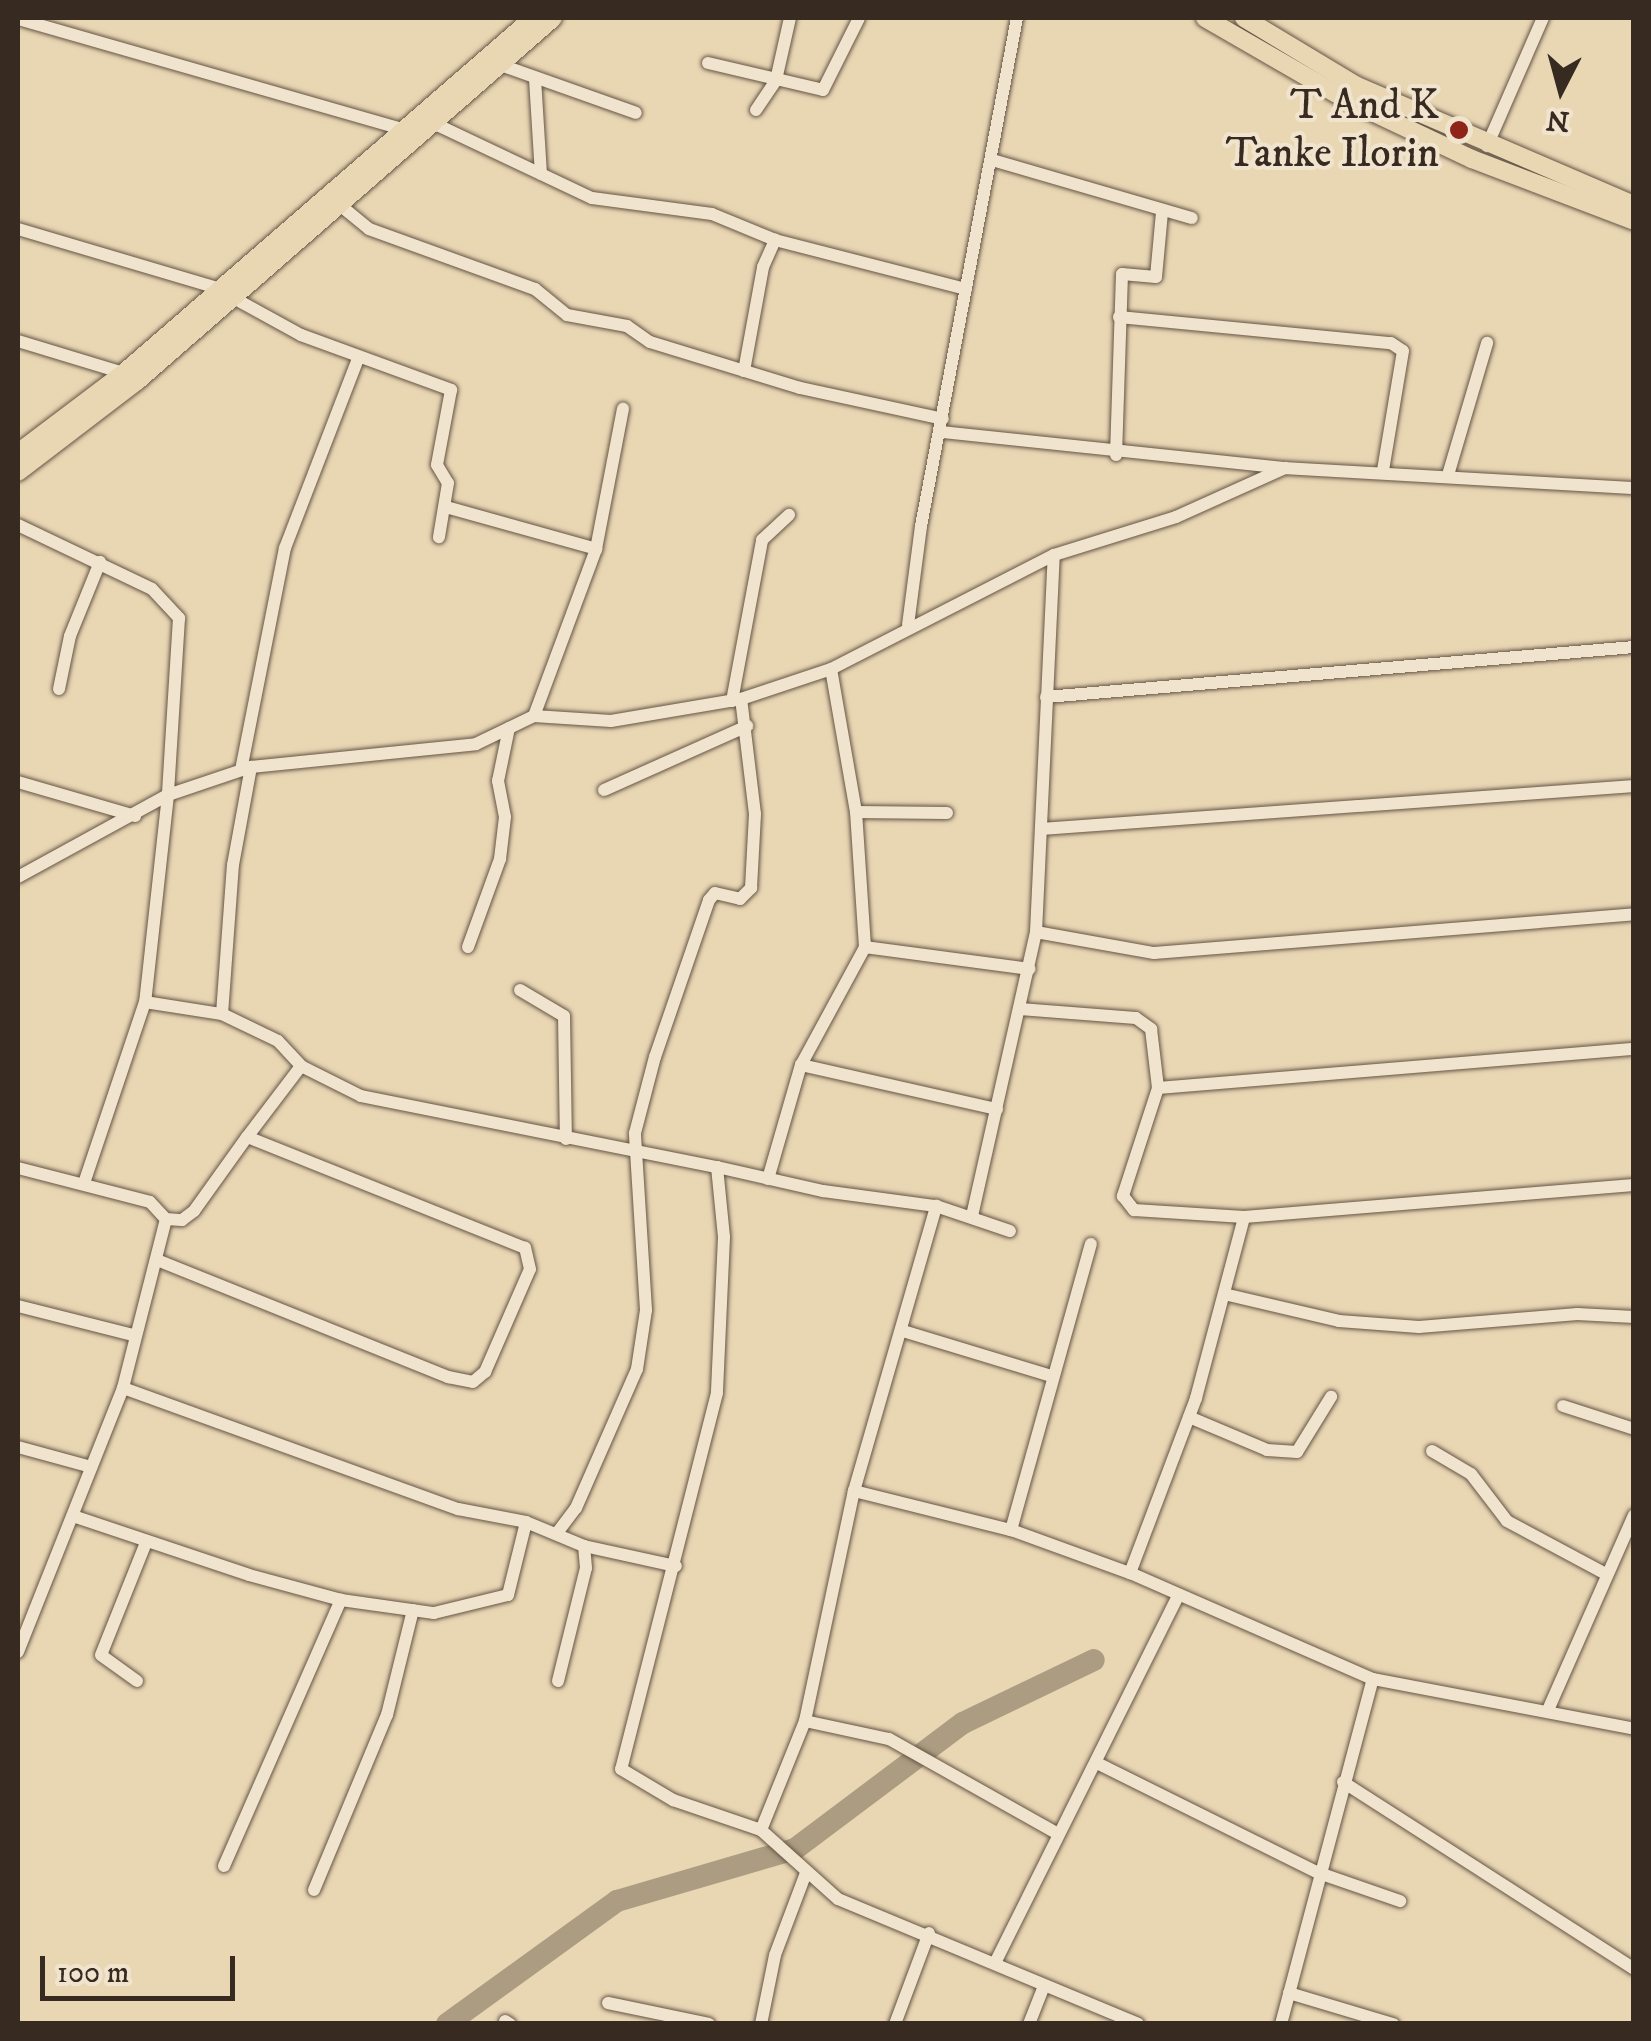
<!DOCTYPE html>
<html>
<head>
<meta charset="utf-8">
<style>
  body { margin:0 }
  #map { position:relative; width:1651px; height:2041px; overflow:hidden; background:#e9d6b3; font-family:"IM FELL DW Pica",serif }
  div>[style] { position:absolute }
  .river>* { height:22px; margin:-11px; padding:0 11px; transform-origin:11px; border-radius:11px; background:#ac9c81 }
  .roads { filter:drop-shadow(0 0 2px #645546) drop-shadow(0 0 2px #645546) }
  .minor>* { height:12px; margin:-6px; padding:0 6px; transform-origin:6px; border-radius:6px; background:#f1e4ce }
  .major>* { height:18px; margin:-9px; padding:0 9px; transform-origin:9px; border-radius:9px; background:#e9d6b3 }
  .dots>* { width:28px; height:28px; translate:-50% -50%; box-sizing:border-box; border:5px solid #f1e4ce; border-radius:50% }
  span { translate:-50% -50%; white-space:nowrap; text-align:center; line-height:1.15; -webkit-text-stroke:8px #f1e4ce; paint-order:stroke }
  .poi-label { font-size:42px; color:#372a21 }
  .right { translate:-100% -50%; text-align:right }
  .frame { position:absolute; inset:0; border:20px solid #372a21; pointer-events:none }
  .north { position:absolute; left:1511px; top:40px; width:100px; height:100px; -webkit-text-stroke:8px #f1e4ce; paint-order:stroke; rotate:186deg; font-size:28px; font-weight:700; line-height:40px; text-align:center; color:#372a21 }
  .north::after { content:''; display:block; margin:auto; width:35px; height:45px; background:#372a21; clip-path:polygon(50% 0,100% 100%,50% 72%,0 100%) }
  .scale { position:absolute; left:40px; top:1956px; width:195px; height:45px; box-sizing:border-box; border:5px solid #372a21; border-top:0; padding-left:12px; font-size:30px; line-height:35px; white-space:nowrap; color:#372a21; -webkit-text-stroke:8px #f1e4ce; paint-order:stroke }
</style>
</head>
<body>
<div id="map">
  <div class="river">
    <div style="left:447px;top:2024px;width:210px;rotate:-35.9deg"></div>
    <div style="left:617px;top:1901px;width:185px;rotate:-16.3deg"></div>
    <div style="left:795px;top:1849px;width:210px;rotate:-36.9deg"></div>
    <div style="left:963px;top:1723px;width:145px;rotate:-25.7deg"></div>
  </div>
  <div class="roads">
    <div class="minor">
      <div style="left:18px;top:19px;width:407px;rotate:16deg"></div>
      <div style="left:708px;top:63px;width:118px;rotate:13.2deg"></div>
      <div style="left:823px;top:90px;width:80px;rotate:-63.4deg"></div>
      <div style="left:498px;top:64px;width:146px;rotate:19.5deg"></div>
      <div style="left:535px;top:79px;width:95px;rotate:86.4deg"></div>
      <div style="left:756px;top:110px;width:36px;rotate:-56deg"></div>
      <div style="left:776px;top:80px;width:64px;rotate:-77.3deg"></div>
      <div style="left:431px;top:122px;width:178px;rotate:25.3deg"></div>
      <div style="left:592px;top:198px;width:121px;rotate:7.6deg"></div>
      <div style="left:712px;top:214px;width:68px;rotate:22.4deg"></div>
      <div style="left:1487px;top:146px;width:140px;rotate:-66.4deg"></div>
      <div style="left:992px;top:160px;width:208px;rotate:16.2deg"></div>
      <div style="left:335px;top:201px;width:44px;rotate:39.5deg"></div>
      <div style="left:369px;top:229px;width:177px;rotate:19.9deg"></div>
      <div style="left:535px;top:289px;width:41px;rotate:39.1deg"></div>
      <div style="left:567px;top:315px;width:61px;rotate:10.4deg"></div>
      <div style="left:627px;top:326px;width:28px;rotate:35deg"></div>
      <div style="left:650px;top:342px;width:157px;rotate:17deg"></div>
      <div style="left:800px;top:388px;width:146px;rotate:12.2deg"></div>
      <div style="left:18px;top:229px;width:208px;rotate:16.5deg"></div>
      <div style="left:230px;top:296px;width:81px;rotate:28.8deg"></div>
      <div style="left:301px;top:335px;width:160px;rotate:20.1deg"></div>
      <div style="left:451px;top:390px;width:76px;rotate:100.6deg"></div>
      <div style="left:437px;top:465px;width:21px;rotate:59deg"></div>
      <div style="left:448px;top:483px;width:55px;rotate:99.5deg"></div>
      <div style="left:1119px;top:317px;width:273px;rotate:5.5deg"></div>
      <div style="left:1391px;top:343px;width:14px;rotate:34deg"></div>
      <div style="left:1403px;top:351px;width:121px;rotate:99.5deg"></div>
      <div style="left:18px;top:341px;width:117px;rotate:16.9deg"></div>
      <div style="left:744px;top:371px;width:106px;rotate:-79.6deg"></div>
      <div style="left:763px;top:267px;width:30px;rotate:-66deg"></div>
      <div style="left:775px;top:240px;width:197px;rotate:14.4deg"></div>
      <div style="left:942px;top:432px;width:342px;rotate:6deg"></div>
      <div style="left:1116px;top:455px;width:181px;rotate:-88.1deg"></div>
      <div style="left:1122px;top:274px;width:34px;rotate:5deg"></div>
      <div style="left:1156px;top:277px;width:65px;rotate:-84.7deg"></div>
      <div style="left:1448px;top:475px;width:138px;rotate:-73.5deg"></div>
      <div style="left:446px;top:507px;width:156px;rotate:15.6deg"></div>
      <div style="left:18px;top:525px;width:148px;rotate:25.5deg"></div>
      <div style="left:152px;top:589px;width:40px;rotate:47deg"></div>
      <div style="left:179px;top:618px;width:177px;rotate:93.6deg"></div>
      <div style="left:168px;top:795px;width:208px;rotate:96.3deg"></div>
      <div style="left:145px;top:1002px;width:188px;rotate:108.6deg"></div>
      <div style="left:908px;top:625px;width:100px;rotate:-82.5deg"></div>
      <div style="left:921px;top:526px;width:517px;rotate:-79.3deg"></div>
      <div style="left:59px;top:689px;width:54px;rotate:-78.3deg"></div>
      <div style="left:70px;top:636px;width:80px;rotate:-67.9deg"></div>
      <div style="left:1046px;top:697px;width:590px;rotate:-4.86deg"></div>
      <div style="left:732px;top:701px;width:164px;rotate:-79.4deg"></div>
      <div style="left:762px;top:540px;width:37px;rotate:-43deg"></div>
      <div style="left:534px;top:716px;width:178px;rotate:-69.6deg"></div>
      <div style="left:596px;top:549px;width:143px;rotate:-79.1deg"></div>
      <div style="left:241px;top:770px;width:226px;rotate:-78.8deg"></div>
      <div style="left:285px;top:548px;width:203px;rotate:-68.9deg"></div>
      <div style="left:18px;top:782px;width:122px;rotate:16.2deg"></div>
      <div style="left:604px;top:790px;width:157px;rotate:-24.1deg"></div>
      <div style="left:856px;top:812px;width:91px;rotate:0.6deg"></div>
      <div style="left:1041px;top:829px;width:595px;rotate:-4.15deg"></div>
      <div style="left:18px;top:877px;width:171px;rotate:-28.7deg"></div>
      <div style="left:168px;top:795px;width:88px;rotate:-18.6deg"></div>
      <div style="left:251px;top:767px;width:226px;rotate:-5.8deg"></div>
      <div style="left:476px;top:744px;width:64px;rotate:-25.8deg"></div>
      <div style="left:534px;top:716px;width:77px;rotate:3.7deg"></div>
      <div style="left:611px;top:721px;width:132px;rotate:-9.6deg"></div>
      <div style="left:741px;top:699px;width:95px;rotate:-18.4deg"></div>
      <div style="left:831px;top:669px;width:250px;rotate:-27.1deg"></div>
      <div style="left:1054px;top:555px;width:128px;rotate:-17.3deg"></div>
      <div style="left:1176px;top:517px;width:120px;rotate:-24.2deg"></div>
      <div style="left:1285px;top:468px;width:350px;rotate:3.3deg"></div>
      <div style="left:1036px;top:932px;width:120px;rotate:10.1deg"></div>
      <div style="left:1154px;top:953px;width:482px;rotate:-4.6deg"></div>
      <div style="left:468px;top:947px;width:94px;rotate:-70deg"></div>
      <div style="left:500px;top:859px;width:42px;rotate:-83.2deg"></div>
      <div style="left:505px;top:817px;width:37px;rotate:-101deg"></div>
      <div style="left:498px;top:781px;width:54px;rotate:-78.3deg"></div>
      <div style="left:865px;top:947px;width:166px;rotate:7.6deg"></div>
      <div style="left:520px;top:990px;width:51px;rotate:30.6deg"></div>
      <div style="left:564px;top:1016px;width:123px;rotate:89.1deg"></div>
      <div style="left:145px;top:1002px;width:78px;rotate:8.9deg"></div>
      <div style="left:222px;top:1014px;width:62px;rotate:25.7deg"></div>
      <div style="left:278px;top:1041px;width:34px;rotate:47deg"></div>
      <div style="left:301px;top:1066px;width:67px;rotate:26.6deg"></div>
      <div style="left:361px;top:1096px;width:363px;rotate:11.3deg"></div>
      <div style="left:717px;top:1167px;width:70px;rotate:84.3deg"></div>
      <div style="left:724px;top:1237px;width:156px;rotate:92.6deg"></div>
      <div style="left:717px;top:1393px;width:388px;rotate:104.3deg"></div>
      <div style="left:621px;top:1769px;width:61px;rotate:30.8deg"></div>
      <div style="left:673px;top:1800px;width:93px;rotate:18.8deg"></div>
      <div style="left:761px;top:1830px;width:103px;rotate:41.9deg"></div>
      <div style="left:838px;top:1899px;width:325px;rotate:22.6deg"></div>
      <div style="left:1020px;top:1009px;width:116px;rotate:4.4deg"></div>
      <div style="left:1136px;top:1018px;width:19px;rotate:36deg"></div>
      <div style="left:1151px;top:1029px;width:59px;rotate:83.2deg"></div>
      <div style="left:1158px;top:1088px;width:114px;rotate:108deg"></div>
      <div style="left:1123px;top:1196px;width:18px;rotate:52deg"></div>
      <div style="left:1134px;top:1210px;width:110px;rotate:3.6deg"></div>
      <div style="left:1244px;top:1217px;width:391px;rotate:-4.7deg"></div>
      <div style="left:222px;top:1014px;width:149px;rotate:-85.8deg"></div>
      <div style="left:233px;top:865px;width:100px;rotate:-79.6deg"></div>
      <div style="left:801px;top:1065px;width:134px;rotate:-61.5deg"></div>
      <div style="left:865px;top:947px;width:135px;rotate:-93.8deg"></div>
      <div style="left:856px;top:812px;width:145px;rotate:-99.9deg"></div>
      <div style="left:1158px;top:1088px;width:478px;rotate:-4.7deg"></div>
      <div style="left:717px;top:1167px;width:109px;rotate:12.8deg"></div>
      <div style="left:823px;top:1191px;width:114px;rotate:7.6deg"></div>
      <div style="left:936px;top:1206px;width:78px;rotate:18.7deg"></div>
      <div style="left:18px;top:1168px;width:136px;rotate:14.4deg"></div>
      <div style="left:150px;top:1202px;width:23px;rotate:47deg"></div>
      <div style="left:166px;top:1219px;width:174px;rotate:104.3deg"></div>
      <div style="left:123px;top:1388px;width:284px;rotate:111.7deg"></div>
      <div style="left:768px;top:1179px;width:119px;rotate:-73.9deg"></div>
      <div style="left:801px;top:1065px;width:201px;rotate:12.7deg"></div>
      <div style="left:972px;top:1216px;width:291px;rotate:-77.3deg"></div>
      <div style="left:1036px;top:932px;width:377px;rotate:-87.3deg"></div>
      <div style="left:166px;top:1219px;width:16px;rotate:4deg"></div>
      <div style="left:182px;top:1220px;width:15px;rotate:-37deg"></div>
      <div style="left:194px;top:1211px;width:91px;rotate:-54.4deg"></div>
      <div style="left:157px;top:1260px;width:314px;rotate:21.9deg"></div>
      <div style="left:448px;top:1377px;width:25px;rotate:11deg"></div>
      <div style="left:473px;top:1382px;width:16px;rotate:-40deg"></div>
      <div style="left:485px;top:1372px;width:112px;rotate:-66.4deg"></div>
      <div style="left:530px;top:1269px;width:22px;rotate:-103deg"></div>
      <div style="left:525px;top:1248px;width:299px;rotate:-158.2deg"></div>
      <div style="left:247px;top:1137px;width:89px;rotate:-52.7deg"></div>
      <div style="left:1224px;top:1294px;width:118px;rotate:13.2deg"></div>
      <div style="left:1339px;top:1321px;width:80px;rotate:4.3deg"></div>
      <div style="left:1419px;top:1327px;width:159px;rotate:-4.7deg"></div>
      <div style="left:1577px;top:1314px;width:57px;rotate:3deg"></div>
      <div style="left:18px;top:1306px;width:119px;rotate:14.2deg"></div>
      <div style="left:903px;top:1331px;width:155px;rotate:16.9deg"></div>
      <div style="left:123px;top:1388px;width:356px;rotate:19.9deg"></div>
      <div style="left:458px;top:1509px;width:69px;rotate:10.8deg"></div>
      <div style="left:526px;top:1522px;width:63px;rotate:22.5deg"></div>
      <div style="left:584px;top:1546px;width:94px;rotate:12.3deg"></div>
      <div style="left:1563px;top:1406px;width:75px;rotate:17.9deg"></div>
      <div style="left:1189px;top:1417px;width:85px;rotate:22.9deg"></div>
      <div style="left:1267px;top:1450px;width:30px;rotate:4deg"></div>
      <div style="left:1297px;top:1452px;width:65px;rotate:-58.3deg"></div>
      <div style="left:18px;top:1447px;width:76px;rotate:15.3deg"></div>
      <div style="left:1432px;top:1451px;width:45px;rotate:30.5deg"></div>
      <div style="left:1471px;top:1474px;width:59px;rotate:52.5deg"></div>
      <div style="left:1507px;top:1521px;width:112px;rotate:28.2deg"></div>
      <div style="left:854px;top:1491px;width:162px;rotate:14deg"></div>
      <div style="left:1011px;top:1530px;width:127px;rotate:19.9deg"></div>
      <div style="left:1130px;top:1573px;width:265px;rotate:23.6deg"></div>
      <div style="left:1373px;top:1679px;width:266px;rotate:10.8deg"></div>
      <div style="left:76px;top:1517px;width:182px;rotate:18.5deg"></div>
      <div style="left:249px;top:1575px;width:95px;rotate:15.2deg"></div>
      <div style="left:341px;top:1600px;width:94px;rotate:8deg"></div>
      <div style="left:434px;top:1613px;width:76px;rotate:-13.7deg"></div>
      <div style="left:508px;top:1595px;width:75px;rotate:-76.1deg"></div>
      <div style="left:1011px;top:1530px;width:297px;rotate:-74.4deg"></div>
      <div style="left:557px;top:1533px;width:31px;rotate:-53deg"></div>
      <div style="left:576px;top:1508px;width:152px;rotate:-66.3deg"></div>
      <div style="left:637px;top:1369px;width:60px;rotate:-81.3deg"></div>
      <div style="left:646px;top:1310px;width:177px;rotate:-93.6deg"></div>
      <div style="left:635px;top:1133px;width:79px;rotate:-75.3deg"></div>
      <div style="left:655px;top:1057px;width:166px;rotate:-71deg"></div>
      <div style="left:709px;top:900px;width:9px;rotate:-49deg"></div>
      <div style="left:715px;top:893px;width:26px;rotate:13deg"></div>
      <div style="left:740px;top:899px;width:16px;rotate:-45deg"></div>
      <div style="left:751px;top:888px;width:74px;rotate:-86.9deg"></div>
      <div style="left:755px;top:814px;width:116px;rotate:-96.9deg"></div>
      <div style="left:1130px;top:1573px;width:187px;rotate:-69.3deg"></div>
      <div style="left:1196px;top:1398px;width:187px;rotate:-75.1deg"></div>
      <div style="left:137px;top:1681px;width:44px;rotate:-144.2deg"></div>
      <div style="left:101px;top:1655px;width:118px;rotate:-68.2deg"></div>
      <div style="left:558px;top:1681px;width:116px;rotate:-76.1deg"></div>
      <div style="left:586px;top:1568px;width:22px;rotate:-95deg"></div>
      <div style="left:1548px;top:1710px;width:213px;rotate:-66.2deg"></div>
      <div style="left:805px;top:1721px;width:86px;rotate:12.1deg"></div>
      <div style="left:889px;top:1739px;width:190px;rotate:29.3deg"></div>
      <div style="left:1099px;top:1764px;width:246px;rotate:26.4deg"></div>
      <div style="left:1319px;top:1873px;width:86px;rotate:19.1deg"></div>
      <div style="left:1343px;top:1782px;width:346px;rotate:32.7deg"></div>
      <div style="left:761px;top:1830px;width:118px;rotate:-68deg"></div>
      <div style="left:805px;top:1721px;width:235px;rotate:-78deg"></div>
      <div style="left:854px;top:1491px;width:297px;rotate:-73.9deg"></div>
      <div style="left:224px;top:1866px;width:291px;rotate:-66.3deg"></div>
      <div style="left:314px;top:1890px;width:190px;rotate:-67.4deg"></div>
      <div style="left:387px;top:1715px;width:108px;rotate:-76.1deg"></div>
      <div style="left:995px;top:1963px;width:410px;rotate:-63.5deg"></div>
      <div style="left:1289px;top:1993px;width:109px;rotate:16.6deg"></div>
      <div style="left:608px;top:2003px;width:103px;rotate:11.7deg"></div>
      <div style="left:505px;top:2021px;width:6px;rotate:31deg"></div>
      <div style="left:761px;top:2024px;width:70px;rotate:-78.5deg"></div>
      <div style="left:775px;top:1955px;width:88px;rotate:-69.3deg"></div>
      <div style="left:895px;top:2024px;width:97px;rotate:-69.5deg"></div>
      <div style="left:1029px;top:2024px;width:41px;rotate:-68.5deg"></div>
      <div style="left:1281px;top:2024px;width:357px;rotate:-75.1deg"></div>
    </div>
    <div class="major">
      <div style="left:1205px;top:18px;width:164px;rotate:30deg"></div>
      <div style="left:1347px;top:100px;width:138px;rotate:25.3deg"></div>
      <div style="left:1472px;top:159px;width:173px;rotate:20.9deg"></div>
      <div style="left:1244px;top:18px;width:130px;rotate:31.1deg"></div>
      <div style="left:1355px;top:85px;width:304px;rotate:23.3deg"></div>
      <div style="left:18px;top:453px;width:134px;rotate:-37.1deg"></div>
      <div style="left:125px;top:372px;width:540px;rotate:-40.95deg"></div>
      <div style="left:18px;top:472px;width:150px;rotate:-37.4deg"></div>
      <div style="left:137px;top:381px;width:552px;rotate:-41.11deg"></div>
    </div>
  </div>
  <div class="dots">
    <div style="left:1459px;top:130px;background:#8f2418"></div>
  </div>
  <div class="poi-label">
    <span class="right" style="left:1439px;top:130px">T And K<br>Tanke Ilorin</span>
  </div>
  <div class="frame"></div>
  <div class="north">N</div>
  <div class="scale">100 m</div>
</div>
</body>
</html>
